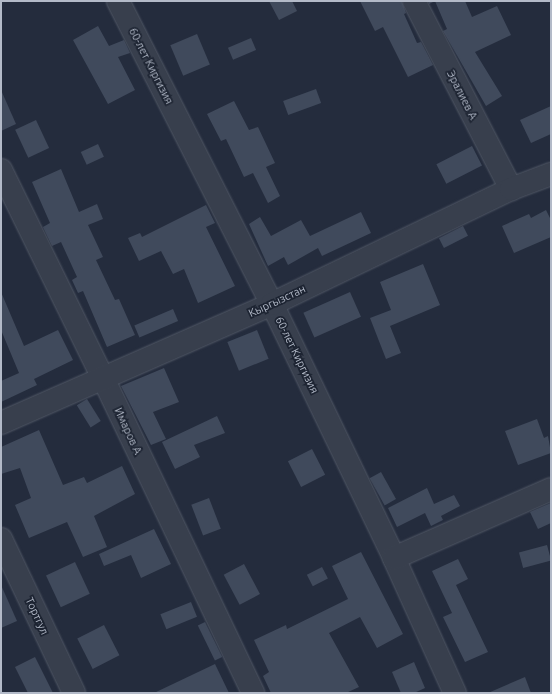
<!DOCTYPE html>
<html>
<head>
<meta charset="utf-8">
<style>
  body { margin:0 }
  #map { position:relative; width:552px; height:694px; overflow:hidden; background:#242c3d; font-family:Ubuntu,sans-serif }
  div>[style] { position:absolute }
  .building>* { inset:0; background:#404a5c; transform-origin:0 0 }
  .roads { filter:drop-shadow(0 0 1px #505765) drop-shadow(0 0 1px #505765) }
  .minor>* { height:22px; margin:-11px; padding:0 11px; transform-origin:11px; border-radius:11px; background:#383f4d }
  span { translate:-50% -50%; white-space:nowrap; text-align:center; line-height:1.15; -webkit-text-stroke:3.5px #1d2432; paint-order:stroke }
  .street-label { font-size:11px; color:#b3bac8 }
  .frame { position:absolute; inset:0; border:2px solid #b3bac8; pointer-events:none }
</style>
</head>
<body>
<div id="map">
  <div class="building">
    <div style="clip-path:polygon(269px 1px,292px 1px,297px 11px,279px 20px)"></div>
    <div style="clip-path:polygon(360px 1px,402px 1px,406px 13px,404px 14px,417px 43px,421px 42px,433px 65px,408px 77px,383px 27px,375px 31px)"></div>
    <div style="clip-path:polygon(428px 1px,465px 1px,472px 17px,497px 6px,511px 35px,475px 52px,502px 96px,486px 106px,443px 31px,447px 29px,435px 1px,429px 4px)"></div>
    <div style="clip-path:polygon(98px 26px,109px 46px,124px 40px,130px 53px,118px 57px,135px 90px,108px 104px,73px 40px)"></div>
    <div style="left:197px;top:34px;width:33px;height:29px;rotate:67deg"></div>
    <div style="left:251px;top:38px;width:13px;height:25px;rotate:67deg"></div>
    <div style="left:316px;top:89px;width:15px;height:35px;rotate:70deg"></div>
    <div style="clip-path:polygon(1px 90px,16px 124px,1px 131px)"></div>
    <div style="clip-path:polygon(234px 101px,249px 130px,258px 127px,275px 163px,266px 167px,280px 196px,268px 203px,253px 173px,244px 177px,226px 139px,221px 141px,207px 114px)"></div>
    <div style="clip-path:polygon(551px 106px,551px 134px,531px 143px,520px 120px)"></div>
    <div style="left:36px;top:120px;width:31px;height:23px;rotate:65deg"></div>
    <div style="left:98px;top:144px;width:14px;height:19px;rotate:65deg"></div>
    <div style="left:472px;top:146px;width:22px;height:40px;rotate:63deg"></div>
    <div style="clip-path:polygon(61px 169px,79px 212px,97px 204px,103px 219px,88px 225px,103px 257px,96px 260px,115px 300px,119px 299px,135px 335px,107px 347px,83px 291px,78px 293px,72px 280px,77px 277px,61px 242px,52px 246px,43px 227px,50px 223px,32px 182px)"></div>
    <div style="clip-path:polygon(206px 205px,215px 223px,206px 227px,235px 286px,198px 303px,184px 269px,173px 274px,161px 251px,139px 261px,128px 238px,140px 233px,142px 237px)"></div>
    <div style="clip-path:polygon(546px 210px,551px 220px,551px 237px,514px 253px,502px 226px,529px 214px,531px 218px)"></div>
    <div style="clip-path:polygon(361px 212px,371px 233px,322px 256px,318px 248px,288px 265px,284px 257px,268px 266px,249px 224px,260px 217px,271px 236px,301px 220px,310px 236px)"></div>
    <div style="left:463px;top:226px;width:11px;height:27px;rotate:63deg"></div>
    <div style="clip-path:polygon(423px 264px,440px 305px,390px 326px,401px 353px,386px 359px,370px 318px,391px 310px,380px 282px)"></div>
    <div style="clip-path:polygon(1px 292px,24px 346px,58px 330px,73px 360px,34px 379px,37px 385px,1px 402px,1px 381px,19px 373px,1px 330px)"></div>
    <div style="left:350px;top:292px;width:27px;height:51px;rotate:66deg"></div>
    <div style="left:173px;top:309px;width:13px;height:42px;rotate:67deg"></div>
    <div style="left:257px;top:330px;width:31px;height:32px;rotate:68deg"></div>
    <div style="clip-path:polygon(164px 368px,179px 402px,153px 412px,166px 439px,151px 445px,121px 386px)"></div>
    <div style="left:87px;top:399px;width:26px;height:12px;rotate:58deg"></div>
    <div style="clip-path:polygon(217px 416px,225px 433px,194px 445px,200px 457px,175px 469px,162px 442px)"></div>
    <div style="clip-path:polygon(537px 419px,544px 438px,548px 436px,551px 453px,518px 465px,505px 431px)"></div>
    <div style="clip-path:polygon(39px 430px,63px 485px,84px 477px,87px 483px,122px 466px,135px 494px,94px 516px,107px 547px,83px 557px,67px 522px,29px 538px,15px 505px,31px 498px,20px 468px,1px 474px,1px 447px)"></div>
    <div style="left:312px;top:449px;width:29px;height:27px;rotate:63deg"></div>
    <div style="left:381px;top:472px;width:31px;height:13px;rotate:61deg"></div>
    <div style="clip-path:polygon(427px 488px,434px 504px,454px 495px,460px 506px,441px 516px,443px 520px,431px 526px,425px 513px,397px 527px,388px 508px)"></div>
    <div style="left:209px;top:498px;width:33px;height:19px;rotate:69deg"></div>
    <div style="clip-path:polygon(551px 503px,551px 523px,538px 529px,530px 512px)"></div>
    <div style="clip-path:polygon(154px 529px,171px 564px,141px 578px,131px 555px,104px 566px,99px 554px)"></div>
    <div style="left:547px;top:545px;width:16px;height:29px;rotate:75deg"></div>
    <div style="clip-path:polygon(361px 552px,403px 634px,377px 648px,360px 617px,329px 633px,359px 687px,346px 693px,271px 693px,263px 676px,269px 672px,254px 640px,286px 625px,287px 629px,348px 599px,332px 566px)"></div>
    <div style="clip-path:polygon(458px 559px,468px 579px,456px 585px,488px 652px,465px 662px,443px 617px,452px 613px,432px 571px)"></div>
    <div style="left:75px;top:562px;width:35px;height:32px;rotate:65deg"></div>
    <div style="left:244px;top:564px;width:34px;height:23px;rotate:62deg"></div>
    <div style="left:322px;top:567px;width:13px;height:17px;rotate:63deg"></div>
    <div style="clip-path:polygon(1px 585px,17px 621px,1px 628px)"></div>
    <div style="left:191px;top:602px;width:16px;height:33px;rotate:68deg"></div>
    <div style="left:205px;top:622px;width:39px;height:8px;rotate:64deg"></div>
    <div style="left:104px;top:625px;width:34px;height:30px;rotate:63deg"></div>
    <div style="clip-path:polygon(35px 657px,53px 693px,28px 693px,15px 667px)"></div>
    <div style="clip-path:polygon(414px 662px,425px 688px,414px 693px,401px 693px,392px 672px)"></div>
    <div style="clip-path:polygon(215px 664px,229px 693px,154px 693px)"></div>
    <div style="clip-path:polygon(525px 677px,531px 693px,488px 693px)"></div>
  </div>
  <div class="roads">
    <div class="minor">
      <div style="left:118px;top:1px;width:340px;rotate:63.1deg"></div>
      <div style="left:272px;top:304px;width:282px;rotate:64.3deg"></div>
      <div style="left:394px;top:558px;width:148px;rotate:65.7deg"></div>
      <div style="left:414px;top:1px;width:212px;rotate:62.7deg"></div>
      <div style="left:1px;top:170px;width:232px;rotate:63.9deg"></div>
      <div style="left:103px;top:378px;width:349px;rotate:64.5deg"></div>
      <div style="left:1px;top:423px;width:296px;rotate:-23.7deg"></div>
      <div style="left:272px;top:304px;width:265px;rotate:-25.7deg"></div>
      <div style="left:511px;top:189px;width:43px;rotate:-20.6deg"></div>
      <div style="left:1px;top:539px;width:170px;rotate:64.6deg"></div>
      <div style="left:394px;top:558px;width:171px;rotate:-23.7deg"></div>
    </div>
  </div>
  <div class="street-label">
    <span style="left:151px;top:66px;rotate:63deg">60-лет Киргизия</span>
    <span style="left:462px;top:95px;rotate:63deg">Эралиев А</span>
    <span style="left:277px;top:301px;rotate:-25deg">Кыргызстан</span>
    <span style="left:297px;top:355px;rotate:64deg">60-лет Киргизия</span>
    <span style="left:128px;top:431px;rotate:65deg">Имаров А</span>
    <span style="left:37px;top:616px;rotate:65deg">Тортгул</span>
  </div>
  <div class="frame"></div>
</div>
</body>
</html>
